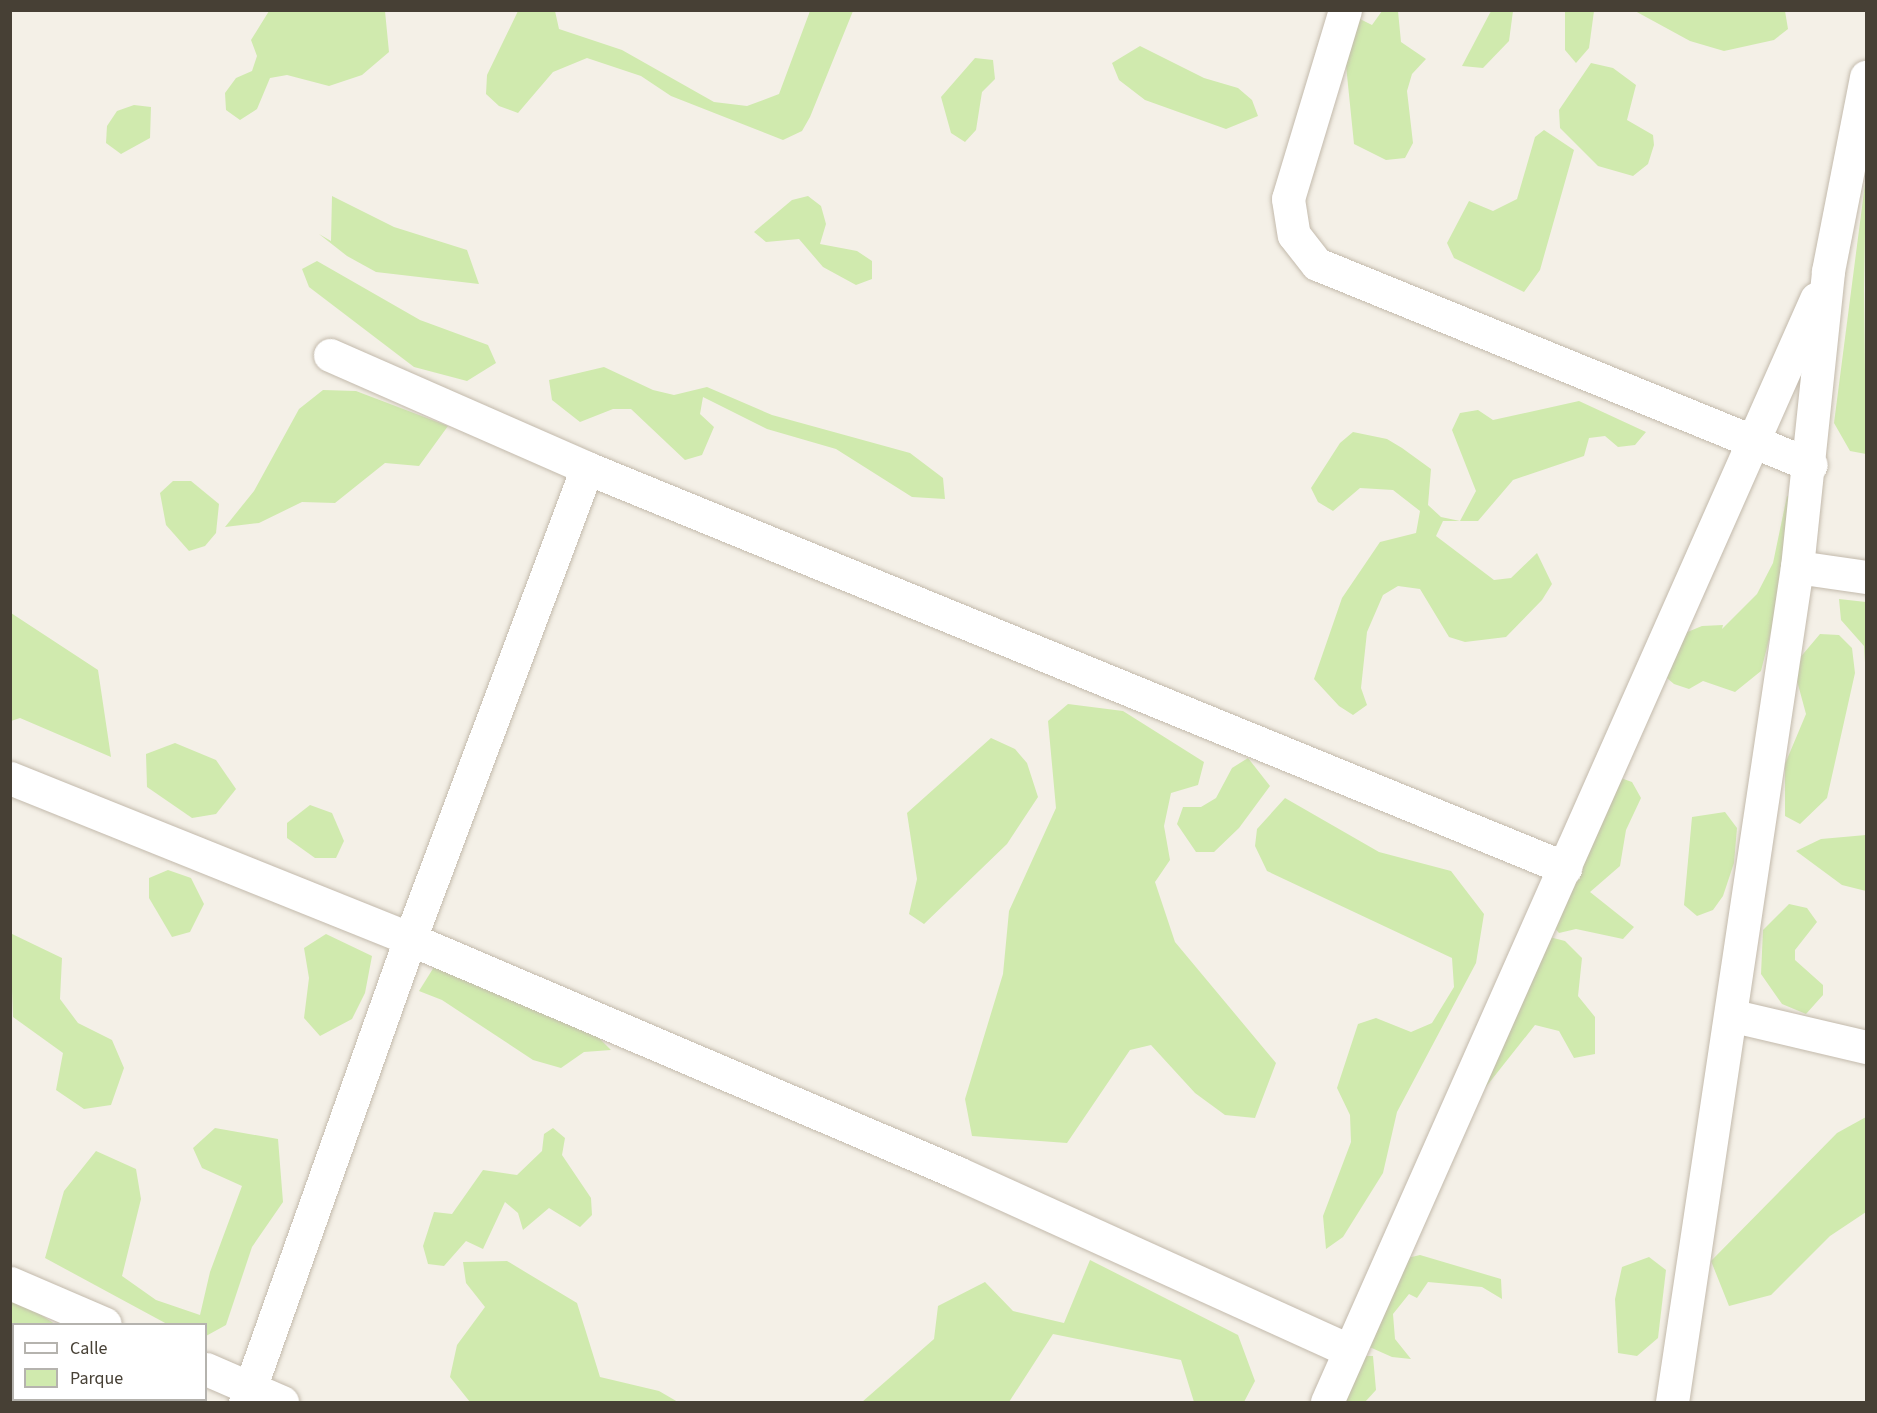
<!DOCTYPE html>
<html>
<head>
<meta charset="utf-8">
<style>
  body { margin:0 }
  #map { position:relative; width:1877px; height:1413px; overflow:hidden; background:#f4f0e7; font-family:"Source Sans 3",sans-serif }
  div>[style] { position:absolute }
  .green>* { inset:0; background:#d0eaae }
  .roads { filter:drop-shadow(0 0 2px #c3baac) drop-shadow(0 0 2px #c3baac) }
  .minor>* { height:33px; margin:-16.5px; padding:0 16.5px; transform-origin:16.5px; border-radius:16.5px; background:#fff }
  span { translate:-50% -50%; white-space:nowrap; text-align:center; line-height:1.15; -webkit-text-stroke:6px #fff; paint-order:stroke }
  .frame { position:absolute; inset:0; border:12px solid #474035; pointer-events:none }
  .legend { position:absolute; left:12px; top:1323px; width:195px; height:78px; box-sizing:border-box; background:#fff; border:2px solid #b5b3ae; margin:0; padding:8px 10px; list-style:none; font-size:18px; color:#474035 }
  .legend li { display:flex; align-items:center; gap:12px; height:30px }
  .legend b { width:30px; border:2px solid #b5b3ae }
</style>
</head>
<body>
<div id="map">
  <div class="green">
    <div style="clip-path:polygon(269px 11px,385px 11px,389px 52px,362px 75px,329px 86px,287px 75px,270px 78px,257px 109px,240px 120px,226px 110px,225px 93px,236px 78px,252px 71px,257px 56px,251px 40px)"></div>
    <div style="clip-path:polygon(518px 11px,555px 11px,559px 29px,622px 50px,714px 102px,747px 106px,779px 94px,810px 11px,853px 11px,810px 117px,802px 131px,783px 140px,671px 96px,641px 76px,587px 58px,553px 72px,518px 113px,499px 106px,486px 94px,487px 75px)"></div>
    <div style="clip-path:polygon(1382px 11px,1398px 11px,1401px 42px,1426px 59px,1412px 74px,1407px 91px,1413px 143px,1405px 158px,1386px 160px,1354px 144px,1342px 26px,1358px 18px,1372px 25px)"></div>
    <div style="clip-path:polygon(1491px 11px,1513px 11px,1509px 41px,1483px 68px,1462px 66px)"></div>
    <div style="clip-path:polygon(1565px 11px,1594px 11px,1589px 48px,1576px 63px,1565px 50px)"></div>
    <div style="clip-path:polygon(1635px 11px,1785px 11px,1788px 29px,1774px 40px,1724px 51px,1690px 41px)"></div>
    <div style="clip-path:polygon(1140px 46px,1204px 78px,1238px 88px,1252px 100px,1258px 116px,1226px 129px,1145px 100px,1119px 80px,1112px 63px)"></div>
    <div style="clip-path:polygon(975px 58px,993px 60px,995px 79px,982px 92px,976px 130px,965px 142px,951px 133px,941px 97px)"></div>
    <div style="clip-path:polygon(1591px 63px,1613px 68px,1636px 85px,1627px 120px,1653px 135px,1654px 145px,1648px 164px,1633px 176px,1598px 166px,1560px 128px,1559px 110px)"></div>
    <div style="clip-path:polygon(134px 105px,151px 107px,150px 138px,121px 154px,106px 143px,107px 126px,117px 111px)"></div>
    <div style="clip-path:polygon(1544px 130px,1574px 150px,1540px 270px,1524px 292px,1454px 258px,1447px 243px,1469px 201px,1493px 211px,1517px 199px,1535px 137px)"></div>
    <div style="clip-path:polygon(1866px 176px,1864px 289px,1866px 454px,1850px 451px,1834px 423px)"></div>
    <div style="clip-path:polygon(332px 196px,394px 227px,467px 250px,479px 284px,376px 272px,347px 256px,319px 234px,331px 241px)"></div>
    <div style="clip-path:polygon(808px 196px,821px 206px,826px 224px,820px 244px,857px 251px,872px 261px,872px 279px,856px 285px,823px 267px,799px 239px,766px 242px,754px 232px,792px 200px)"></div>
    <div style="clip-path:polygon(317px 261px,420px 320px,488px 345px,496px 363px,467px 381px,414px 367px,309px 287px,302px 269px)"></div>
    <div style="clip-path:polygon(604px 367px,653px 390px,674px 395px,707px 387px,772px 415px,910px 453px,943px 478px,945px 499px,912px 497px,836px 449px,767px 429px,703px 397px,700px 414px,714px 427px,702px 455px,685px 460px,631px 409px,613px 409px,580px 422px,552px 400px,549px 380px)"></div>
    <div style="clip-path:polygon(323px 390px,356px 391px,448px 426px,419px 466px,385px 463px,335px 503px,302px 502px,259px 523px,225px 527px,254px 491px,299px 409px)"></div>
    <div style="clip-path:polygon(1579px 401px,1646px 432px,1635px 445px,1618px 447px,1605px 436px,1589px 438px,1584px 456px,1513px 480px,1478px 521px,1443px 521px,1436px 536px,1494px 580px,1511px 578px,1537px 553px,1552px 584px,1542px 600px,1506px 637px,1465px 642px,1449px 637px,1420px 589px,1398px 586px,1383px 595px,1367px 632px,1361px 688px,1367px 705px,1353px 715px,1339px 706px,1314px 679px,1342px 598px,1380px 542px,1416px 533px,1420px 511px,1393px 490px,1360px 488px,1333px 511px,1318px 502px,1311px 488px,1340px 443px,1353px 432px,1387px 439px,1402px 448px,1431px 469px,1428px 505px,1441px 517px,1460px 521px,1476px 491px,1452px 430px,1460px 413px,1478px 410px,1493px 420px)"></div>
    <div style="clip-path:polygon(173px 481px,191px 481px,219px 504px,216px 533px,205px 546px,189px 551px,166px 525px,160px 493px)"></div>
    <div style="clip-path:polygon(1787px 496px,1804px 501px,1761px 671px,1735px 692px,1703px 681px,1689px 689px,1674px 684px,1661px 673px,1685px 633px,1702px 626px,1723px 625px,1722px 629px,1757px 594px,1773px 563px)"></div>
    <div style="clip-path:polygon(1839px 599px,1866px 602px,1866px 679px,1864px 646px,1841px 620px)"></div>
    <div style="clip-path:polygon(11px 613px,98px 670px,111px 757px,20px 718px,11px 721px)"></div>
    <div style="clip-path:polygon(1820px 634px,1839px 635px,1852px 648px,1855px 673px,1827px 798px,1800px 824px,1785px 816px,1785px 764px,1806px 714px,1796px 677px,1798px 660px)"></div>
    <div style="clip-path:polygon(1068px 704px,1123px 711px,1204px 762px,1198px 785px,1171px 793px,1164px 826px,1170px 860px,1155px 882px,1175px 942px,1276px 1063px,1255px 1118px,1225px 1115px,1195px 1093px,1151px 1045px,1130px 1050px,1067px 1143px,972px 1136px,965px 1099px,1003px 974px,1009px 911px,1056px 808px,1048px 721px)"></div>
    <div style="clip-path:polygon(991px 738px,1015px 749px,1027px 763px,1038px 797px,1007px 844px,924px 924px,909px 914px,917px 879px,907px 813px)"></div>
    <div style="clip-path:polygon(175px 743px,216px 760px,236px 789px,216px 814px,192px 818px,147px 787px,146px 754px)"></div>
    <div style="clip-path:polygon(1248px 758px,1270px 786px,1239px 828px,1214px 852px,1196px 852px,1177px 824px,1183px 807px,1201px 807px,1216px 798px,1232px 768px)"></div>
    <div style="clip-path:polygon(1615px 776px,1632px 782px,1641px 798px,1626px 830px,1620px 866px,1590px 892px,1634px 927px,1623px 939px,1576px 929px,1559px 933px,1546px 918px)"></div>
    <div style="clip-path:polygon(1285px 798px,1379px 852px,1451px 871px,1484px 914px,1476px 963px,1397px 1112px,1383px 1173px,1343px 1237px,1326px 1249px,1323px 1216px,1351px 1142px,1350px 1115px,1337px 1088px,1358px 1024px,1376px 1018px,1411px 1032px,1432px 1023px,1454px 987px,1452px 958px,1267px 871px,1255px 846px,1257px 829px)"></div>
    <div style="clip-path:polygon(310px 805px,332px 813px,344px 841px,336px 858px,315px 858px,287px 838px,287px 823px)"></div>
    <div style="clip-path:polygon(1725px 812px,1737px 828px,1734px 863px,1723px 896px,1713px 910px,1697px 916px,1684px 905px,1692px 817px)"></div>
    <div style="clip-path:polygon(1866px 835px,1866px 891px,1842px 885px,1796px 851px,1821px 839px)"></div>
    <div style="clip-path:polygon(168px 870px,191px 878px,204px 904px,190px 932px,172px 937px,149px 898px,149px 878px)"></div>
    <div style="clip-path:polygon(1789px 904px,1807px 908px,1817px 922px,1795px 950px,1795px 960px,1823px 985px,1823px 995px,1806px 1014px,1782px 1004px,1761px 974px,1763px 930px)"></div>
    <div style="clip-path:polygon(10px 933px,62px 958px,60px 999px,78px 1023px,112px 1040px,124px 1068px,111px 1105px,84px 1109px,56px 1090px,63px 1053px,13px 1017px)"></div>
    <div style="clip-path:polygon(326px 934px,372px 956px,365px 993px,352px 1019px,320px 1036px,304px 1018px,309px 978px,304px 948px)"></div>
    <div style="clip-path:polygon(1538px 934px,1565px 941px,1582px 958px,1578px 996px,1595px 1017px,1595px 1054px,1574px 1058px,1559px 1031px,1535px 1025px,1470px 1107px)"></div>
    <div style="clip-path:polygon(434px 967px,584px 1023px,611px 1050px,584px 1052px,561px 1068px,533px 1060px,442px 1000px,419px 991px)"></div>
    <div style="clip-path:polygon(1866px 1117px,1866px 1212px,1830px 1236px,1771px 1295px,1729px 1306px,1711px 1261px,1837px 1133px)"></div>
    <div style="clip-path:polygon(215px 1128px,278px 1139px,283px 1202px,252px 1247px,226px 1325px,206px 1336px,206px 1324px,167px 1324px,45px 1258px,64px 1191px,96px 1151px,136px 1169px,141px 1199px,122px 1276px,156px 1300px,200px 1315px,210px 1272px,242px 1186px,202px 1168px,193px 1148px)"></div>
    <div style="clip-path:polygon(553px 1128px,565px 1138px,562px 1155px,591px 1198px,592px 1215px,580px 1227px,549px 1208px,523px 1230px,518px 1213px,505px 1202px,483px 1249px,466px 1241px,444px 1266px,428px 1264px,423px 1246px,434px 1212px,452px 1214px,483px 1170px,517px 1175px,542px 1151px,544px 1134px)"></div>
    <div style="clip-path:polygon(1420px 1255px,1501px 1279px,1502px 1299px,1482px 1287px,1428px 1282px,1417px 1298px,1409px 1294px,1393px 1314px,1395px 1339px,1411px 1359px,1392px 1357px,1365px 1345px,1386px 1263px)"></div>
    <div style="clip-path:polygon(1649px 1257px,1666px 1270px,1658px 1338px,1637px 1356px,1618px 1353px,1615px 1299px,1622px 1267px)"></div>
    <div style="clip-path:polygon(1090px 1260px,1238px 1335px,1255px 1381px,1244px 1402px,1194px 1402px,1181px 1360px,1053px 1334px,1009px 1402px,862px 1402px,934px 1339px,938px 1306px,985px 1282px,1013px 1311px,1064px 1323px)"></div>
    <div style="clip-path:polygon(507px 1261px,577px 1303px,600px 1377px,659px 1391px,678px 1402px,470px 1402px,450px 1377px,457px 1345px,485px 1307px,466px 1283px,463px 1262px)"></div>
    <div style="clip-path:polygon(10px 1295px,55px 1324px,14px 1324px,13px 1378px)"></div>
    <div style="clip-path:polygon(1353px 1356px,1373px 1356px,1376px 1390px,1365px 1402px,1331px 1402px)"></div>
  </div>
  <div class="roads">
    <div class="minor">
      <div style="left:1345px;top:10px;width:197px;rotate:106.8deg"></div>
      <div style="left:1288px;top:199px;width:36px;rotate:81deg"></div>
      <div style="left:1294px;top:235px;width:37px;rotate:52deg"></div>
      <div style="left:1317px;top:264px;width:533px;rotate:22.14deg"></div>
      <div style="left:330px;top:355px;width:281px;rotate:23.7deg"></div>
      <div style="left:587px;top:468px;width:1057px;rotate:22.24deg"></div>
      <div style="left:587px;top:468px;width:503px;rotate:110.6deg"></div>
      <div style="left:410px;top:939px;width:596px;rotate:23.12deg"></div>
      <div style="left:958px;top:1173px;width:428px;rotate:24.4deg"></div>
      <div style="left:1797px;top:567px;width:70px;rotate:8.2deg"></div>
      <div style="left:10px;top:778px;width:431px;rotate:21.9deg"></div>
      <div style="left:410px;top:939px;width:492px;rotate:109.6deg"></div>
      <div style="left:1734px;top:1016px;width:136px;rotate:13.2deg"></div>
      <div style="left:10px;top:1283px;width:103px;rotate:23.3deg"></div>
      <div style="left:206px;top:1369px;width:83px;rotate:23.5deg"></div>
      <div style="left:1327px;top:1402px;width:1207px;rotate:-66.09deg"></div>
      <div style="left:1672px;top:1402px;width:844px;rotate:-81.49deg"></div>
      <div style="left:1797px;top:567px;width:298px;rotate:-84deg"></div>
      <div style="left:1828px;top:271px;width:198px;rotate:-78.9deg"></div>
    </div>
  </div>
  <div class="frame"></div>
  <ul class="legend">
  <li><b style="height:8px;background:#fff"></b>Calle</li>
  <li><b style="height:16px;background:#d0eaae"></b>Parque</li>
  </ul>
</div>
</body>
</html>
